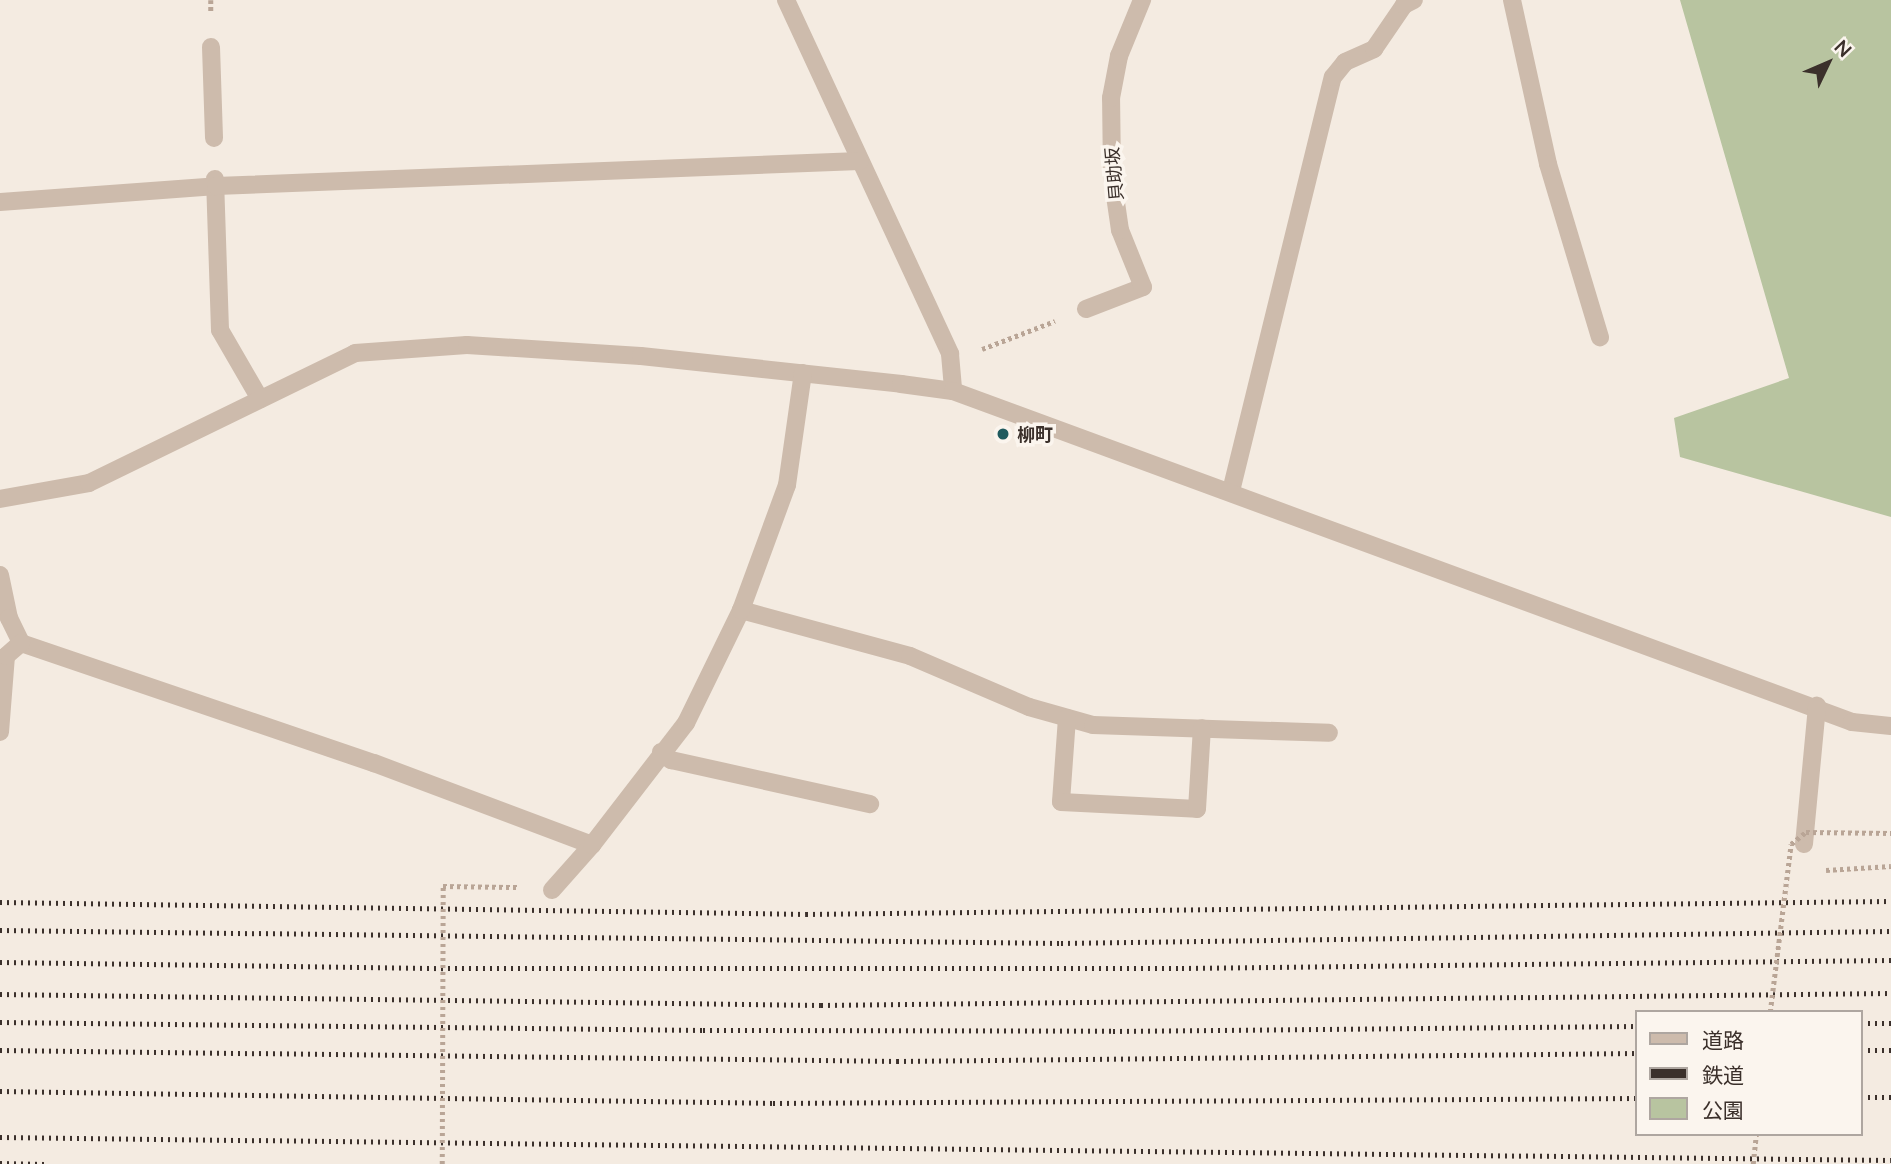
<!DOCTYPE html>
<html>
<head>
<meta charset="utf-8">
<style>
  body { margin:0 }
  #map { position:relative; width:1891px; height:1164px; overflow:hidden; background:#f4ebe1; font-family:Lato,"Noto Sans JP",sans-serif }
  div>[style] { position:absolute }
  .green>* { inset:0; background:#b8c4a0 }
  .path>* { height:4.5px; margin-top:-2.25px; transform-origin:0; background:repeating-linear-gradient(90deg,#b9a596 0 3.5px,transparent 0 7px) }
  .minor>* { height:18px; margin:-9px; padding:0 9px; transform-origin:9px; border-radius:9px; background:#cdbbac }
  .rail>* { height:5px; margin-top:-2.5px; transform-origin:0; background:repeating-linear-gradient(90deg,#3b302b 0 2px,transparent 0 7px) }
  .path-bridge>* { height:4.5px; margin-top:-2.25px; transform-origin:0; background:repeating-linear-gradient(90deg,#b9a596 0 3.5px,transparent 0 7px) }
  .dots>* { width:19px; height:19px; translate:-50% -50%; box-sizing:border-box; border:4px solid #fbf5ee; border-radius:50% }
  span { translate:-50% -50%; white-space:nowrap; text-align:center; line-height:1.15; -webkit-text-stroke:7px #fbf5ee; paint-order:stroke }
  .street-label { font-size:18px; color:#3b302b }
  .poi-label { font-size:18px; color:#3b302b; font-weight:700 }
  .left { translate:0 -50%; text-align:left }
  .legend { position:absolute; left:1635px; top:1010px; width:228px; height:126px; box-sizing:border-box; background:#fbf5ee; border:2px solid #aea6a0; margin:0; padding:9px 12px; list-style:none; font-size:21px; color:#3b302b }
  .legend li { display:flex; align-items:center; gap:14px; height:35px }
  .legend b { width:35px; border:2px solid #aea6a0 }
  .north { position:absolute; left:1793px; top:28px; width:70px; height:70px; -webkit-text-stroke:5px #fbf5ee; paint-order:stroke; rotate:46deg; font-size:19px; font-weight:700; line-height:28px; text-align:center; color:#3b302b }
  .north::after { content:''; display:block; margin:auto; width:24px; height:32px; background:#3b302b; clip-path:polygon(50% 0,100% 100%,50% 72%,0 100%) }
</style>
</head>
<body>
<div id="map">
  <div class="green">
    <div style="clip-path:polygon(1680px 0,1891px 0,1891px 517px,1680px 457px,1674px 418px,1789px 378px)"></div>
  </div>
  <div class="path">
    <div style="left:211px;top:0;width:13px;rotate:90deg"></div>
    <div style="left:982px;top:349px;width:78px;rotate:-21deg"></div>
    <div style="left:1826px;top:870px;width:65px;rotate:-3.5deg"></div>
    <div style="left:443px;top:886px;width:76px;rotate:0.8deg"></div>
  </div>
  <div class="minor">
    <div style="left:786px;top:0;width:390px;rotate:65.1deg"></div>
    <div style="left:950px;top:354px;width:37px;rotate:85deg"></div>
    <div style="left:1512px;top:0;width:168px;rotate:77.6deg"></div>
    <div style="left:1548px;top:164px;width:181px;rotate:73.3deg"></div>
    <div style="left:211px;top:47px;width:91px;rotate:88.1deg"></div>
    <div style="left:215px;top:179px;width:151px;rotate:88.1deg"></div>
    <div style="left:220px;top:330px;width:80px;rotate:59.9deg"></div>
    <div style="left:0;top:202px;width:217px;rotate:-4.2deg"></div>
    <div style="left:216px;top:186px;width:644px;rotate:-2.22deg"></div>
    <div style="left:1086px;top:309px;width:61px;rotate:-21.1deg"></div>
    <div style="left:1143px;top:287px;width:61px;rotate:-112deg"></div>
    <div style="left:1120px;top:230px;width:56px;rotate:-98.3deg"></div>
    <div style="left:1112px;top:175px;width:77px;rotate:-90.7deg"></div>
    <div style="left:1111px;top:98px;width:43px;rotate:-79.2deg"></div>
    <div style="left:1119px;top:56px;width:61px;rotate:-67.7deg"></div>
    <div style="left:1231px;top:491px;width:426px;rotate:-76.2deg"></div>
    <div style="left:1333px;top:77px;width:19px;rotate:-51deg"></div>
    <div style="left:1345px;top:62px;width:32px;rotate:-24deg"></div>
    <div style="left:1374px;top:49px;width:53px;rotate:-55.7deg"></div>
    <div style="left:1404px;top:5px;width:11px;rotate:-27deg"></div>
    <div style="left:0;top:499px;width:90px;rotate:-10.2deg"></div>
    <div style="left:89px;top:483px;width:296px;rotate:-26deg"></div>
    <div style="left:355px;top:353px;width:112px;rotate:-4.1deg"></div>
    <div style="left:467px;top:345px;width:174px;rotate:3.6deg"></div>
    <div style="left:641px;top:356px;width:262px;rotate:6.1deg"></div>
    <div style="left:901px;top:384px;width:52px;rotate:7.7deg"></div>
    <div style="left:953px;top:391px;width:958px;rotate:20.21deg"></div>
    <div style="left:1852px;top:722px;width:39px;rotate:6deg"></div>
    <div style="left:0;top:575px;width:44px;rotate:78.2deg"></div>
    <div style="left:9px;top:618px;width:28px;rotate:64deg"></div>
    <div style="left:21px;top:643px;width:373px;rotate:18.8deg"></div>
    <div style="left:374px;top:763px;width:233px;rotate:20.6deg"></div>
    <div style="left:741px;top:610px;width:175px;rotate:15.2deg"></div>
    <div style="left:910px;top:656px;width:129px;rotate:23.2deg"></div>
    <div style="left:1029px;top:707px;width:66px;rotate:15.7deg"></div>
    <div style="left:1093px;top:725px;width:236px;rotate:1.9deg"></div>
    <div style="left:1067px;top:718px;width:84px;rotate:94.1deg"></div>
    <div style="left:1061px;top:802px;width:136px;rotate:2.9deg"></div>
    <div style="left:1197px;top:809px;width:81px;rotate:-86.5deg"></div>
    <div style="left:0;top:732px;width:76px;rotate:-85.5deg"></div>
    <div style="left:6px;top:656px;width:20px;rotate:-41deg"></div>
    <div style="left:661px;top:752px;width:13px;rotate:39deg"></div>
    <div style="left:671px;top:760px;width:204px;rotate:12.5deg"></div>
    <div style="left:1804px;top:844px;width:139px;rotate:-84.6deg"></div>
    <div style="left:552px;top:890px;width:60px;rotate:-48.4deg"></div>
    <div style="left:592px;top:845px;width:154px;rotate:-52.4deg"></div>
    <div style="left:686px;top:723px;width:126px;rotate:-64deg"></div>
    <div style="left:741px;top:610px;width:133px;rotate:-69.8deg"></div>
    <div style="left:787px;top:485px;width:113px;rotate:-81.9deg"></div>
  </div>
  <div class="rail">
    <div style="left:0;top:902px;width:806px;rotate:0.85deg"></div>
    <div style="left:806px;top:914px;width:1085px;rotate:-0.69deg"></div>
    <div style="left:0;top:930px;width:1061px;rotate:0.7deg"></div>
    <div style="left:1061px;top:943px;width:830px;rotate:-0.83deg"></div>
    <div style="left:0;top:962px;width:448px;rotate:0.8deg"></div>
    <div style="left:448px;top:968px;width:734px"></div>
    <div style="left:1182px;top:968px;width:709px;rotate:-0.65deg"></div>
    <div style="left:0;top:994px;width:821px;rotate:0.77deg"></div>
    <div style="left:821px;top:1005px;width:1070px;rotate:-0.64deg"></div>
    <div style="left:0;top:1022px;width:703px;rotate:0.65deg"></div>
    <div style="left:703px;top:1030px;width:410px;rotate:0.1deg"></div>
    <div style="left:1113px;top:1031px;width:524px;rotate:-0.55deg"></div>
    <div style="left:1861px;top:1023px;width:30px"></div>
    <div style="left:0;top:1050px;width:897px;rotate:0.7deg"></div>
    <div style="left:897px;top:1061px;width:740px;rotate:-0.62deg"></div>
    <div style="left:1861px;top:1050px;width:30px"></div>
    <div style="left:0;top:1091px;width:773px;rotate:0.89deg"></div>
    <div style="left:773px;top:1103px;width:864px;rotate:-0.33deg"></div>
    <div style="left:1861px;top:1097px;width:30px"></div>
    <div style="left:0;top:1137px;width:1891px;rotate:0.7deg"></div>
    <div style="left:0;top:1163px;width:45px;rotate:1.3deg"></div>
  </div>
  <div class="path-bridge">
    <div style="left:1770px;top:1012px;width:169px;rotate:-82.9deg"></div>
    <div style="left:1791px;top:844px;width:19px;rotate:-39deg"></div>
    <div style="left:1806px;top:832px;width:85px;rotate:0.7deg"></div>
    <div style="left:442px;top:1164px;width:278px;rotate:-89.8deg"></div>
    <div style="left:1753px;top:1164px;width:30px;rotate:-84deg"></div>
  </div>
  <div class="dots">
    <div style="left:1003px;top:434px;background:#1f5a5e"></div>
  </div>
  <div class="street-label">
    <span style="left:1114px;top:174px;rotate:-95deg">貝助坂</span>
  </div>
  <div class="poi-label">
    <span class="left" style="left:1017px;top:434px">柳町</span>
  </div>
  <ul class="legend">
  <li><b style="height:9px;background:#cdbbac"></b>道路</li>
  <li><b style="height:9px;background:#3b302b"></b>鉄道</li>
  <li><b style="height:19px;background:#b8c4a0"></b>公園</li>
  </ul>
  <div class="north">N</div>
</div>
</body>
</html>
